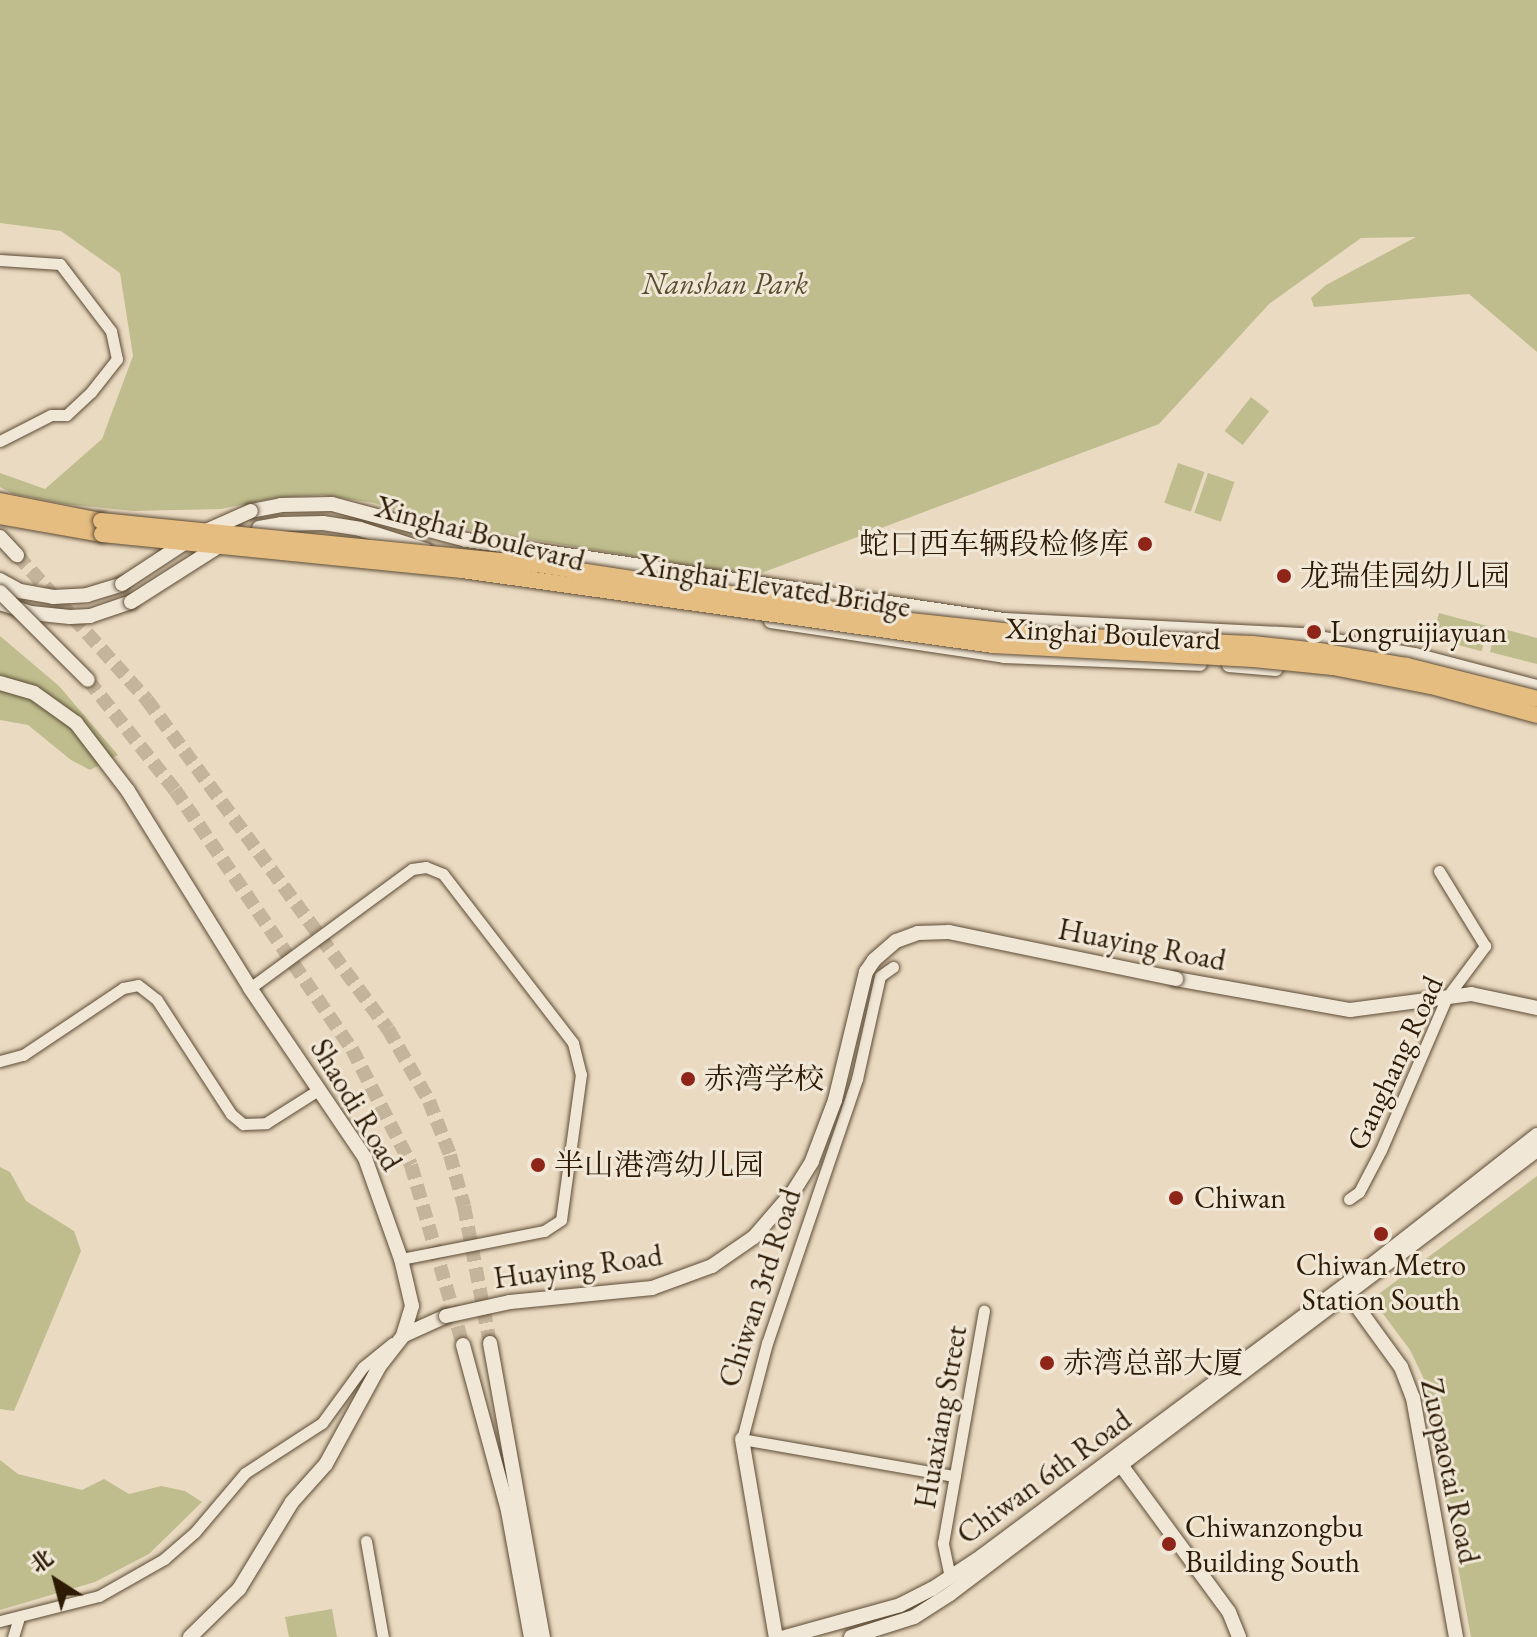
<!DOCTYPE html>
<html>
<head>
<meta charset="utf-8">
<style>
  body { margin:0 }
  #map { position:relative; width:1537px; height:1637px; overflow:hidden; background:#eadac1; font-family:"EB Garamond","Noto Serif SC",serif }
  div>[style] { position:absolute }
  .green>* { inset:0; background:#bfbd8e; transform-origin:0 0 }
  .secondary-tunnel>* { height:14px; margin-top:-7px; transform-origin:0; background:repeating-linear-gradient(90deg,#c4b49b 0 14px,transparent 0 21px) }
  .roads { filter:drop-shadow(0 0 2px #5c4b34) drop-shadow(0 0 2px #5c4b34) }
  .minor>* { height:11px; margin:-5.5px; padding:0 5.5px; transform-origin:5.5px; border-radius:5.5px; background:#f1e7d7 }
  .tertiary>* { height:14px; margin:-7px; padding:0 7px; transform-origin:7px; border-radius:7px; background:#f1e7d7 }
  .secondary>* { height:14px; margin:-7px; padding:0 7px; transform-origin:7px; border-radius:7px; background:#f1e7d7 }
  .primary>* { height:16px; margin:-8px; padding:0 8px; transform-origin:8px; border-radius:8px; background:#e5bd80 }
  .bridges { filter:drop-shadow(0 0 2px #5c4b34) drop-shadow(0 0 2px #5c4b34) }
  .tertiary-bridge>* { height:14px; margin:-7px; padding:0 7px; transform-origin:7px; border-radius:7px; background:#f1e7d7 }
  .secondary-bridge>* { height:14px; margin:-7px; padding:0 7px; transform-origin:7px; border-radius:7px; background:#f1e7d7 }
  .primary-bridge>* { height:16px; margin:-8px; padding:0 8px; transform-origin:8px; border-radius:8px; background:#e5bd80 }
  .dots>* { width:22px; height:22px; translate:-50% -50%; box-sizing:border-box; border:4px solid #f1e7d7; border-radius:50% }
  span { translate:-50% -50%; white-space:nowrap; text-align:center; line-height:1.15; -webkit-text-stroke:6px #f1e7d7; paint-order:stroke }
  .park-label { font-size:30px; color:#594c2e; font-style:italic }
  .street-label { font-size:30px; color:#2d1b05 }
  .poi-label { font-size:30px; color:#2d1b05 }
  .right { translate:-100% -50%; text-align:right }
  .left { translate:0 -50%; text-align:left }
  .north { position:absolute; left:16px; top:1541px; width:80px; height:80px; -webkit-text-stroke:6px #f1e7d7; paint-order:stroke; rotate:324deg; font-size:22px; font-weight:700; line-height:32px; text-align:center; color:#2d1b05 }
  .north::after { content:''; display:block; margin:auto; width:28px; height:36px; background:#2d1b05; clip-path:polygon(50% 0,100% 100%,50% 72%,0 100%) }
</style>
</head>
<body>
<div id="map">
  <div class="green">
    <div style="clip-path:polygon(0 0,1537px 0,1537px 352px,1469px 294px,1314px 307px,1311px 298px,1326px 285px,1416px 237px,1361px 238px,1269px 304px,1159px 424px,753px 576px,436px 524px,374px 503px,322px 495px,275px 498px,221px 509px,133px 511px,65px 504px,13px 494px,0 487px,0 473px,45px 489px,102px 439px,133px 356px,120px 273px,61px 231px,0 223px)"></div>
    <div style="left:1251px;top:397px;width:23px;height:43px;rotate:38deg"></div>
    <div style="left:1178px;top:463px;width:28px;height:42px;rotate:19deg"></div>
    <div style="left:1208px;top:473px;width:28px;height:42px;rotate:19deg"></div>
    <div style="left:1439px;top:613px;width:51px;height:26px;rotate:15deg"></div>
    <div style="clip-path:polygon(1496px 627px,1537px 638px,1537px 664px,1490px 652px)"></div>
    <div style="clip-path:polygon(0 636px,59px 686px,118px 755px,90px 770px,71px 760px,28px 725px,0 720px)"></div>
    <div style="clip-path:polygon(0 1167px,10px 1172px,26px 1201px,74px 1231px,81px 1251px,14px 1411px,0 1409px)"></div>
    <div style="clip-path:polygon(1537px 1176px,1537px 1637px,1471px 1637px,1423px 1377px,1410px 1350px,1372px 1299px)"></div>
    <div style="clip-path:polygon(0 1460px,18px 1474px,82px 1490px,104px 1479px,129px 1494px,161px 1486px,185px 1491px,202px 1502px,149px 1554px,95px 1582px,0 1610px)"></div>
    <div style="clip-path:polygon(332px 1609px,337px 1637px,289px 1637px,285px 1617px)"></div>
  </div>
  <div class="secondary-tunnel">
    <div style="left:17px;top:555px;width:195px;rotate:48.1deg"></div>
    <div style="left:147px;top:700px;width:408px;rotate:53.8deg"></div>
    <div style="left:388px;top:1029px;width:83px;rotate:60.3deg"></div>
    <div style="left:429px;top:1101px;width:58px;rotate:68.7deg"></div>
    <div style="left:450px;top:1155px;width:53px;rotate:74.6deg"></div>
    <div style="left:464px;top:1206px;width:139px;rotate:79.3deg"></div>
    <div style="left:88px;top:680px;width:140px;rotate:51.7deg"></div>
    <div style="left:175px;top:790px;width:314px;rotate:55.7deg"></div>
    <div style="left:352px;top:1049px;width:130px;rotate:63deg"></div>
    <div style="left:411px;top:1165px;width:187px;rotate:73.9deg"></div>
  </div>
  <div class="roads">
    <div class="minor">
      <div style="left:0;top:260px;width:60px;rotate:3.8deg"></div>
      <div style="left:60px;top:264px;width:84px;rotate:52.7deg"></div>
      <div style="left:111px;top:331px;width:29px;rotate:78deg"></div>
      <div style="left:117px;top:359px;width:42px;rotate:128.2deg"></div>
      <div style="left:91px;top:392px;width:34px;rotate:137deg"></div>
      <div style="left:66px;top:415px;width:15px;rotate:180deg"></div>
      <div style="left:51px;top:415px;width:57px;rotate:153deg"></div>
      <div style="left:893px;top:967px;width:16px;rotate:145deg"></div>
      <div style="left:880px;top:976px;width:106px;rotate:102.6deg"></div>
      <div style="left:857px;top:1079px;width:279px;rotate:108.8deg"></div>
      <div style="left:767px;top:1343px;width:99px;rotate:104.6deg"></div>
      <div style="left:742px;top:1439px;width:216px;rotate:9.9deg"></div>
      <div style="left:250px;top:988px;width:201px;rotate:-36.3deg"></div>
      <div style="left:412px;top:869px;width:14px;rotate:-8deg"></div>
      <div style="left:426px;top:867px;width:18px;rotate:22deg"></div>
      <div style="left:443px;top:874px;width:213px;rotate:52.4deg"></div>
      <div style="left:573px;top:1043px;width:32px;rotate:76deg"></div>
      <div style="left:581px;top:1074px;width:147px;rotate:97.8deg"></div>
      <div style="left:561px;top:1220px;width:20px;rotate:147deg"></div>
      <div style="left:544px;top:1231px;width:146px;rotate:168.9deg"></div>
      <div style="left:0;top:1061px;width:24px;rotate:-15deg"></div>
      <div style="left:23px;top:1055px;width:120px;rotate:-33.8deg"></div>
      <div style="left:123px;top:988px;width:15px;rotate:-11deg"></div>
      <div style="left:138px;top:985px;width:24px;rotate:38deg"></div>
      <div style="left:157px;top:1000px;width:136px;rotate:57deg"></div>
      <div style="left:231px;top:1114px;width:16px;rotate:40deg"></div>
      <div style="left:243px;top:1124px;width:23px;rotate:-2deg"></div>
      <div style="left:266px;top:1123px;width:62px;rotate:-32.4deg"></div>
      <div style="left:1349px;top:1199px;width:12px;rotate:-35deg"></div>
      <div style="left:1359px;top:1192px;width:47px;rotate:-62.4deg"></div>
      <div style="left:1381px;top:1150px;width:167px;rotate:-66.7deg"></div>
      <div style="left:1447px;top:997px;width:64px;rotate:-53.3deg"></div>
      <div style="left:1485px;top:946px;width:88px;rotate:-121.5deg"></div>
      <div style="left:366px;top:1541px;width:97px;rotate:80deg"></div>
      <div style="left:950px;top:1577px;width:35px;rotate:-102deg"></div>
      <div style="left:943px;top:1543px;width:236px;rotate:-80deg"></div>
      <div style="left:0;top:1621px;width:102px;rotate:-14.2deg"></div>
      <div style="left:99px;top:1596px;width:75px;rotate:-29.6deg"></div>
      <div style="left:164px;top:1559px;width:41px;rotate:-41.1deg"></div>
      <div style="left:195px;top:1532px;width:77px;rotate:-49.7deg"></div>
      <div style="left:245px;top:1473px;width:92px;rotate:-33deg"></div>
      <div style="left:322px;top:1423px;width:69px;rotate:-53.8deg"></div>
      <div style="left:363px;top:1367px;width:38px;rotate:-39deg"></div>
      <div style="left:13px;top:1637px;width:21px;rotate:-73deg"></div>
    </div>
    <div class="tertiary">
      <div style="left:251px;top:511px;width:31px;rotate:-11deg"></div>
      <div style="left:281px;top:505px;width:51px;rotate:-1.1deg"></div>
      <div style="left:332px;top:504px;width:139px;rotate:15deg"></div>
      <div style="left:466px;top:540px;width:544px;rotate:8.46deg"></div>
      <div style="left:1004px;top:620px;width:297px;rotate:2.9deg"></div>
      <div style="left:1301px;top:635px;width:116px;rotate:10deg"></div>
      <div style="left:1415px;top:655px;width:126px;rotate:14.7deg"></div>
      <div style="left:259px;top:528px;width:22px;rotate:-10deg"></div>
      <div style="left:281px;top:524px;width:42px;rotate:-1.4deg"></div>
      <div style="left:323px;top:523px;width:37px;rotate:9deg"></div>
      <div style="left:360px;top:529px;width:69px;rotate:17.7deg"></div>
      <div style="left:0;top:580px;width:23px;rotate:29deg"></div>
      <div style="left:20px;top:591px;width:34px;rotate:10deg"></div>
      <div style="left:53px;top:597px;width:34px;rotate:-3deg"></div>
      <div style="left:87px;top:595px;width:37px;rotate:-17deg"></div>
      <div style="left:0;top:603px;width:33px;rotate:18deg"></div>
      <div style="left:31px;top:613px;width:39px;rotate:6deg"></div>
      <div style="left:70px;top:617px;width:20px;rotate:-3deg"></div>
      <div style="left:90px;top:616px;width:43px;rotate:-18.9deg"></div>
      <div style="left:771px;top:621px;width:236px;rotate:8.5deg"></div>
      <div style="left:1004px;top:656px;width:196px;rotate:2.3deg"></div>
      <div style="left:1229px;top:665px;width:47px;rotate:4.9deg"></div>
      <div style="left:0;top:683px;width:35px;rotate:16deg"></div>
      <div style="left:34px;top:693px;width:52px;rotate:35.5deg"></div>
      <div style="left:76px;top:723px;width:86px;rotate:52.6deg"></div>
      <div style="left:128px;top:791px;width:232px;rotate:58.2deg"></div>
      <div style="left:250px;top:988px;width:205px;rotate:55.9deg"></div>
      <div style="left:365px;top:1158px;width:107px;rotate:70.4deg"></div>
      <div style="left:401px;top:1259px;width:48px;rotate:76.8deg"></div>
      <div style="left:412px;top:1306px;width:31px;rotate:107deg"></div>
      <div style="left:403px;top:1336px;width:39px;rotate:128deg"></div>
      <div style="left:379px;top:1367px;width:111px;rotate:118.7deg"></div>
      <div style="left:326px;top:1464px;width:51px;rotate:131.8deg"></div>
      <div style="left:292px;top:1502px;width:102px;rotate:121.3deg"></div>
      <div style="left:239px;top:1589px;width:69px;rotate:135.6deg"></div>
      <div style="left:1176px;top:979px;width:177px;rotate:10.1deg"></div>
      <div style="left:1350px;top:1010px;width:122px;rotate:-7.5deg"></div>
      <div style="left:1471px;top:994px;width:67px;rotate:12deg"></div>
      <div style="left:1345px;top:1290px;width:95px;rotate:54deg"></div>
      <div style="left:1401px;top:1367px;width:33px;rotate:69deg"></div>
      <div style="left:1413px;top:1398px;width:243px;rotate:79.8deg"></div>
      <div style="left:404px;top:1335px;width:46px;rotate:-24.3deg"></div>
      <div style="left:742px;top:1439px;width:201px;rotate:80.3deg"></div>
      <div style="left:1118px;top:1461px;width:187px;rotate:53.7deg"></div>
      <div style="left:1229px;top:1612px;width:27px;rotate:68deg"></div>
      <div style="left:785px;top:1637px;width:119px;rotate:-15.5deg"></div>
      <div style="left:900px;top:1605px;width:36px;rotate:-27deg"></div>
      <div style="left:932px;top:1589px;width:60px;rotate:-33.4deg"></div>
      <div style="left:982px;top:1556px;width:467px;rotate:-36.7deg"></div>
      <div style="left:1356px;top:1277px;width:230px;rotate:-38.1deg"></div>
      <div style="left:851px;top:1637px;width:66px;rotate:-17.6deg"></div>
      <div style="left:914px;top:1617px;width:43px;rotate:-32.6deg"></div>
      <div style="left:950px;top:1594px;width:736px;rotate:-37.1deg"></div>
    </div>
    <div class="secondary">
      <div style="left:0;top:537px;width:25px;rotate:47deg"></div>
      <div style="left:490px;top:1343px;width:299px;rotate:79.8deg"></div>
      <div style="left:463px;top:1345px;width:172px;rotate:74.8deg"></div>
      <div style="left:508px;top:1511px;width:128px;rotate:79.7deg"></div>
    </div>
    <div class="primary">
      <div style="left:0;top:501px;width:103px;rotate:11.2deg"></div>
      <div style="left:0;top:516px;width:104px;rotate:10deg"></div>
    </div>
  </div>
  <div class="bridges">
    <div class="tertiary-bridge">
      <div style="left:122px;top:584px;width:87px;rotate:-33.3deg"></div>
      <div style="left:195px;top:536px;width:61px;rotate:-24.1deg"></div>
      <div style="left:131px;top:602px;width:108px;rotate:-32.5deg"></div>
      <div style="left:446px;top:1316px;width:66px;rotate:-12.3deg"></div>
      <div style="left:510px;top:1302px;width:143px;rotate:-5.6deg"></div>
      <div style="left:652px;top:1288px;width:64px;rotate:-20.1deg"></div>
      <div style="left:712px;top:1266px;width:51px;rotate:-34.6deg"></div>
      <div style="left:754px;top:1237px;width:60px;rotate:-49.1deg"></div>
      <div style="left:793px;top:1192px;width:36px;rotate:-58deg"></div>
      <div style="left:812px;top:1161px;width:65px;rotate:-69.3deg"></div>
      <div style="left:835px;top:1100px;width:132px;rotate:-76.4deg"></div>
      <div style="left:866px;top:972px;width:14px;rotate:-56deg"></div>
      <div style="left:874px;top:960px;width:29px;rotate:-41deg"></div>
      <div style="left:896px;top:941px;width:23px;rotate:-20deg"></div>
      <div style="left:918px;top:933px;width:31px;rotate:-2deg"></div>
      <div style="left:949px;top:932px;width:232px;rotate:11.7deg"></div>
    </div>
    <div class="secondary-bridge">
      <div style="left:0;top:592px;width:124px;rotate:45deg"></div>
    </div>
    <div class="primary-bridge">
      <div style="left:101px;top:521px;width:449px;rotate:5.7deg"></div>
      <div style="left:548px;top:566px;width:357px;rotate:8.7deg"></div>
      <div style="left:901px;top:620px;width:139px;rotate:6.2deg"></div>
      <div style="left:1039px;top:635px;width:213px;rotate:2.4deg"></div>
      <div style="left:1252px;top:644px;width:67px;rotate:6deg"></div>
      <div style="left:1319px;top:651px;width:89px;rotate:9.7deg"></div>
      <div style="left:1407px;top:666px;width:134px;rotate:14.2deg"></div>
      <div style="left:102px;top:534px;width:362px;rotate:5.7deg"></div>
      <div style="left:462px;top:570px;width:536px;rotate:8.04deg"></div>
      <div style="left:993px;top:645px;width:261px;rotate:3.1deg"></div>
      <div style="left:1254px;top:659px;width:79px;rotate:5.8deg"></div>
      <div style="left:1333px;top:667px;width:100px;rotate:11deg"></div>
      <div style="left:1431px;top:686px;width:110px;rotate:15.3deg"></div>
    </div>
  </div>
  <div class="dots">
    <div style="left:1145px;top:544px;background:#8f2418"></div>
    <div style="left:1284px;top:576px;background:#8f2418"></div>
    <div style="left:1314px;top:632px;background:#8f2418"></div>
    <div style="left:688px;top:1079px;background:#8f2418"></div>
    <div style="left:538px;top:1165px;background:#8f2418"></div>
    <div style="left:1176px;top:1198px;background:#8f2418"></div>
    <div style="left:1381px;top:1234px;background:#8f2418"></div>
    <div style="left:1047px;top:1363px;background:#8f2418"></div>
    <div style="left:1169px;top:1544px;background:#8f2418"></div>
  </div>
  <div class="park-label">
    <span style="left:725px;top:284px">Nanshan Park</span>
  </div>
  <div class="street-label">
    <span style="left:480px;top:534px;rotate:15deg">Xinghai Boulevard</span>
    <span style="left:774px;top:586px;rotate:9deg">Xinghai Elevated Bridge</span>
    <span style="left:1113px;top:634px;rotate:3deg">Xinghai Boulevard</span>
    <span style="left:1142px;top:945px;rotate:11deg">Huaying Road</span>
    <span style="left:1395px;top:1063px;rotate:-65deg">Ganghang Road</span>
    <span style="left:356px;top:1105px;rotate:59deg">Shaodi Road</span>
    <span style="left:578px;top:1267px;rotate:-8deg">Huaying Road</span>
    <span style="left:760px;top:1288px;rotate:-72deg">Chiwan 3rd Road</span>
    <span style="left:941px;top:1417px;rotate:-80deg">Huaxiang Street</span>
    <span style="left:1450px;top:1471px;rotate:78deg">Zuopaotai Road</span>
    <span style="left:1044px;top:1477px;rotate:-36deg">Chiwan 6th Road</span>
  </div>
  <div class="poi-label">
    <span class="right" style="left:1129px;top:544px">蛇口西车辆段检修库</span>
    <span class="left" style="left:1300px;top:576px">龙瑞佳园幼儿园</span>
    <span class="left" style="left:1330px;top:632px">Longruijiayuan</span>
    <span class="left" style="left:704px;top:1079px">赤湾学校</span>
    <span class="left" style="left:554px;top:1165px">半山港湾幼儿园</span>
    <span class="left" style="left:1194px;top:1198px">Chiwan</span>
    <span style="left:1381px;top:1282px">Chiwan Metro<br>Station South</span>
    <span class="left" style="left:1063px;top:1363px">赤湾总部大厦</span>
    <span class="left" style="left:1185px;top:1544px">Chiwanzongbu<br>Building South</span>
  </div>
  <div class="north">北</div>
</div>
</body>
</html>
